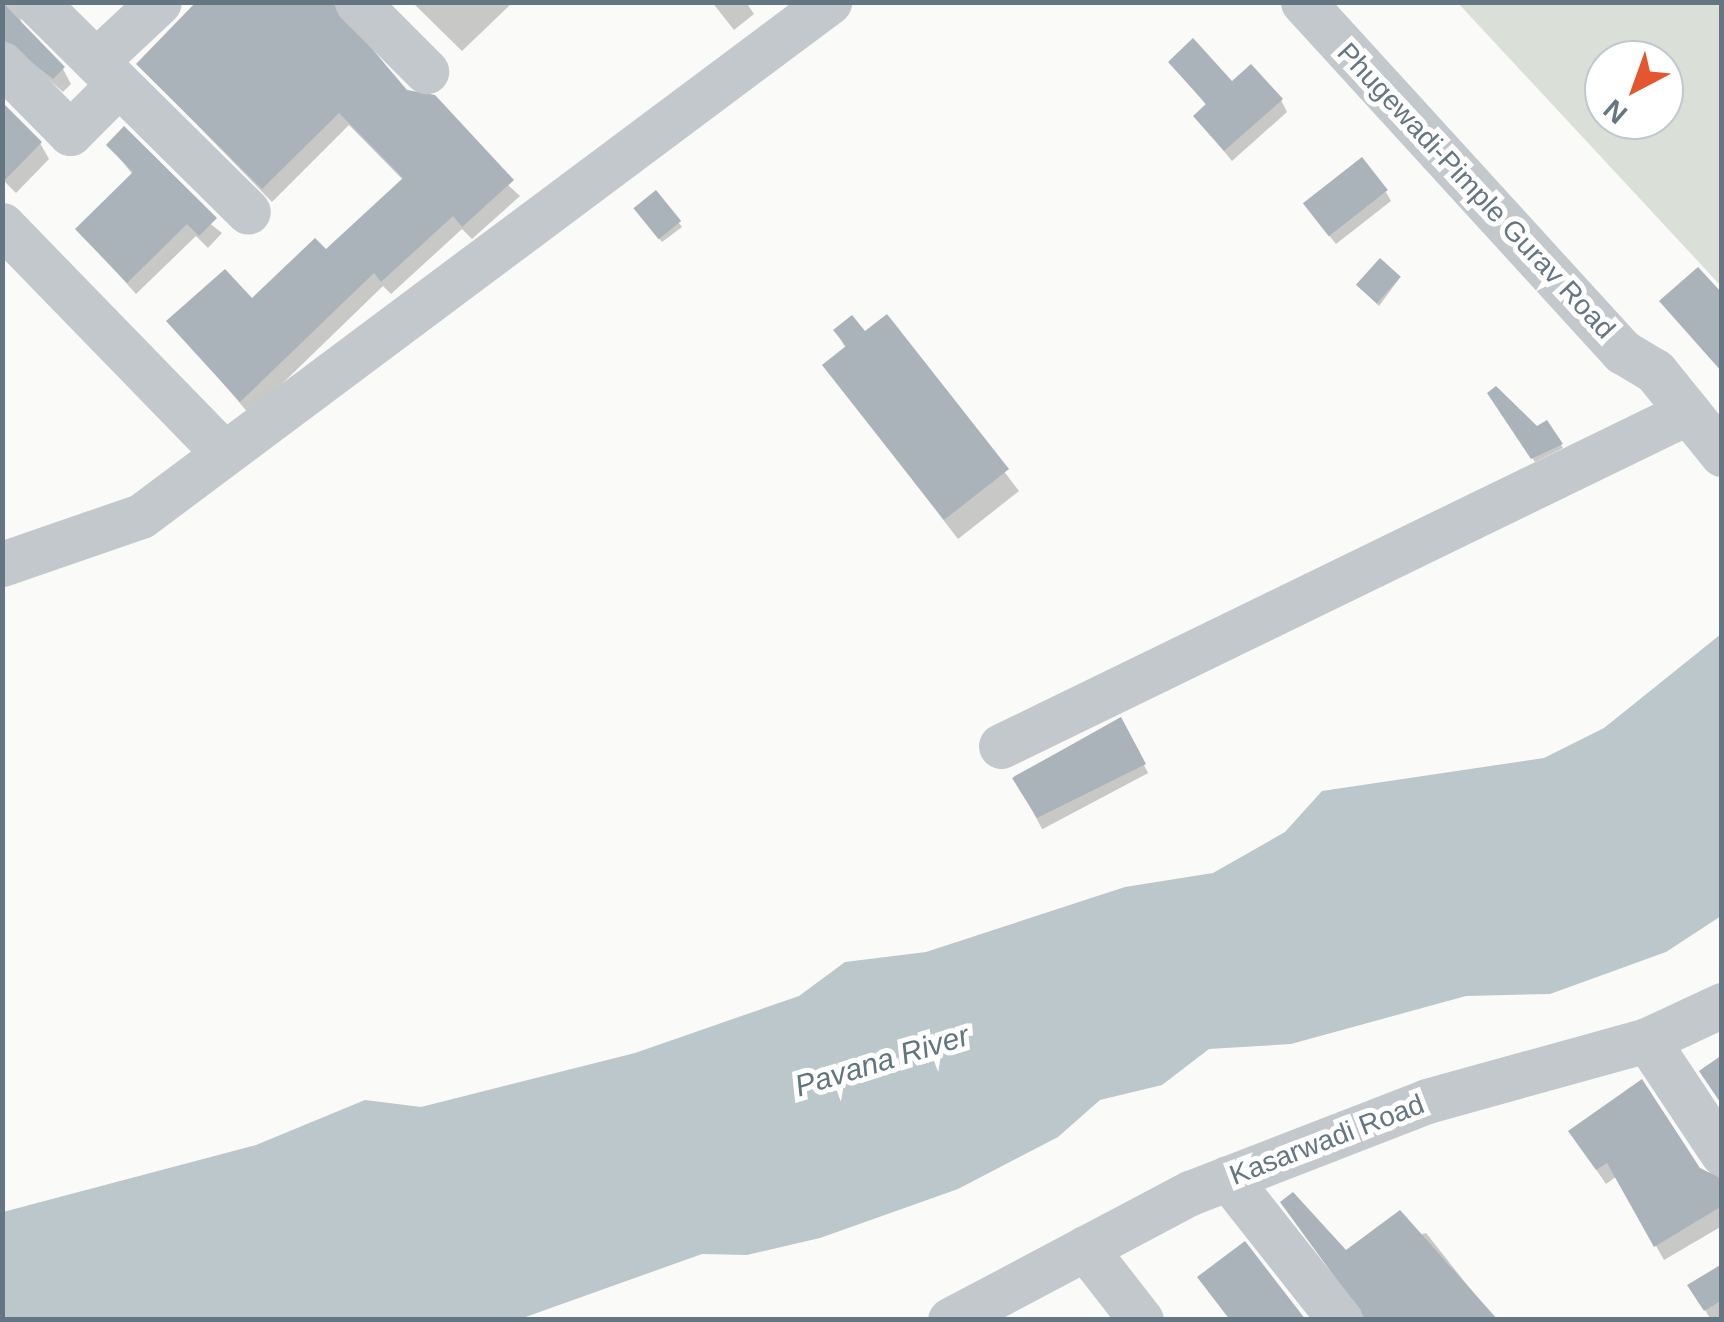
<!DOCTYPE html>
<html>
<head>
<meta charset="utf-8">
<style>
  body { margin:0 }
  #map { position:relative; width:1724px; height:1322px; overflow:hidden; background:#fafaf8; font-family:Helvetica,sans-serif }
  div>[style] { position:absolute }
  .green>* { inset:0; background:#dadfd7 }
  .water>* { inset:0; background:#bbc7cb }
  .shadow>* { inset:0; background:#0003; transform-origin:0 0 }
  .building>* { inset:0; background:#aab3b9; transform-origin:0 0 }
  .minor>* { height:45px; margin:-22.5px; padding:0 22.5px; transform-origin:22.5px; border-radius:22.5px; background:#c3c8cc }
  span { translate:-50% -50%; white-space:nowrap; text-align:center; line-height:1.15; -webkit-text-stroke:10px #fff; paint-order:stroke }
  .street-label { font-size:28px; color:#657683 }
  .water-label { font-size:30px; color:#60757c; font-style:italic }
  .frame { position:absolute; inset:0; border:5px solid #657683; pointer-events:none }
  .north { position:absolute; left:1584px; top:40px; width:100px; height:100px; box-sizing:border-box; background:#fff; border:2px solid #c1c8cd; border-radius:50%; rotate:221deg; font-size:28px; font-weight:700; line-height:40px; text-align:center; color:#657683 }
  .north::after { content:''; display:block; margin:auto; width:35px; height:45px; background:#e4572e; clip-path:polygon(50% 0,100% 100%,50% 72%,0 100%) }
</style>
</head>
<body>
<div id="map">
  <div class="green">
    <div style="clip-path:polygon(evenodd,1458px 3px,1721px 3px,1721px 286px,1458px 3px,1604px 60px,1664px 60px,1664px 120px,1604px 120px,1604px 60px)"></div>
  </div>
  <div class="water">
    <div style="clip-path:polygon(1721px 634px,1721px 916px,1666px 952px,1550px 994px,1466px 996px,1291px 1044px,1209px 1049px,1162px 1085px,1100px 1100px,1058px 1137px,958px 1189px,820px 1238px,747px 1255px,702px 1254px,520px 1319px,3px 1319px,3px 1212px,256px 1145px,365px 1100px,421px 1107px,635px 1053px,799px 996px,845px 962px,926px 952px,1125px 887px,1213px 873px,1285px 832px,1322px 791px,1544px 758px,1604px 728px)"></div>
  </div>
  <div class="shadow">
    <div style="clip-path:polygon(2px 2px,17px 2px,23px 30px,63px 69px,71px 84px,63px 92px,18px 53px,2px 61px)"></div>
    <div style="clip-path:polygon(200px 2px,335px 2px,407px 92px,520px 196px,472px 239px,462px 229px,391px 294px,383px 286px,250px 415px,170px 321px,252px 302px,326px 253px,404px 181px,349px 125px,272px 202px,139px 65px)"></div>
    <div style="clip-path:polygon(412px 2px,513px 2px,462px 51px)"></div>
    <div style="clip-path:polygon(712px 2px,746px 2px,754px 14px,734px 30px)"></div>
    <div style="clip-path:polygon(1171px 62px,1281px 100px,1287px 112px,1232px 161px,1196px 117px,1208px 107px)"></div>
    <div style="clip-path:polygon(40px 143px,49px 159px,16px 193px,2px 179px)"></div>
    <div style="clip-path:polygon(109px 145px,222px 233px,208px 248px,196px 236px,136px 294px,78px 229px,133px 175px)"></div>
    <div style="clip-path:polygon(1386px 192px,1391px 201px,1336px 244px,1311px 213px)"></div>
    <div style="clip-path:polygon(656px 193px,682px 227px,662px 242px,638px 213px)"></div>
    <div style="clip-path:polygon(1399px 279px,1379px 306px,1361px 288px)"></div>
    <div style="clip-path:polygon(887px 318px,1019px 491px,958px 539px,825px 366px,846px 349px,836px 331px,864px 335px)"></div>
    <div style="clip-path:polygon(1490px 394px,1537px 430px,1547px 423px,1563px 448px,1535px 462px)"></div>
    <div style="left:1120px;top:720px;width:60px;height:120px;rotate:62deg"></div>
    <div style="clip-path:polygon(1580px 1146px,1722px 1175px,1722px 1226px,1664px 1260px,1617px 1176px,1606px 1184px)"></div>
    <div style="clip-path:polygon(1426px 1233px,1495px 1320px,1362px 1320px,1348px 1255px)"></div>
    <div style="clip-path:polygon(1722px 1267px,1722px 1320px,1711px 1320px,1691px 1286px)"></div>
  </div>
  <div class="building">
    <div style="clip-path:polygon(2px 2px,65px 67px,53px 79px,2px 39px)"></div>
    <div style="clip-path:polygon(196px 2px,332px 2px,407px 90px,435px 95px,514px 180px,462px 227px,453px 216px,381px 282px,374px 273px,240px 402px,166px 321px,225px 269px,252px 298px,315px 238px,326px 249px,403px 178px,339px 113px,262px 189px,136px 64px)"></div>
    <div style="clip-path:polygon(1193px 38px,1232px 81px,1251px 64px,1283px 99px,1224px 151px,1193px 116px,1206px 104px,1168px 62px)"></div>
    <div style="clip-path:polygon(2px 102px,42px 142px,2px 183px)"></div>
    <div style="clip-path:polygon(124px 126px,217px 218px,199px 236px,187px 224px,127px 283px,75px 229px,133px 172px,106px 145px)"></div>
    <div style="left:1362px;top:157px;width:42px;height:75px;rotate:52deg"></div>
    <div style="left:656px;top:190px;width:40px;height:29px;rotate:51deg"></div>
    <div style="left:1380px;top:258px;width:28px;height:36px;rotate:42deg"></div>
    <div style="clip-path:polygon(1698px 267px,1722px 293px,1722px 372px,1659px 301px)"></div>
    <div style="clip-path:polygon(887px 314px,1009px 469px,944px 520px,822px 365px,846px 346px,833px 330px,852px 315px,865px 331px)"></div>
    <div style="clip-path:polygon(1496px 386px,1537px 426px,1547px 420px,1563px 444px,1531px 459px,1487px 393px)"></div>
    <div style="clip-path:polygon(1121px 717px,1146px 764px,1037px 818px,1012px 778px)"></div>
    <div style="clip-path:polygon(1722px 1055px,1722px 1105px,1699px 1071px)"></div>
    <div style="clip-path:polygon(1642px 1079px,1700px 1168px,1722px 1179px,1722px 1206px,1654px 1247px,1607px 1163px,1596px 1170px,1568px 1131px)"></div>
    <div style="clip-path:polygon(1293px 1192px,1346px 1250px,1400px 1210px,1498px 1320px,1366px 1320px,1280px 1202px)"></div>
    <div style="clip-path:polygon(1245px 1241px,1306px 1320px,1230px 1320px,1197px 1277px)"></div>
    <div style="clip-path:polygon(1722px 1264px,1722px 1300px,1704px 1311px,1687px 1285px)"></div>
  </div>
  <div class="minor">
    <div style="left:36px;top:2px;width:298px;rotate:44.7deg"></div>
    <div style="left:357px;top:2px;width:98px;rotate:45deg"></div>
    <div style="left:1303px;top:2px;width:474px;rotate:47.6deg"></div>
    <div style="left:1623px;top:352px;width:37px;rotate:31deg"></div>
    <div style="left:1655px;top:371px;width:107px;rotate:51.1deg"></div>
    <div style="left:96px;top:61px;width:86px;rotate:-43.1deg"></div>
    <div style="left:2px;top:64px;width:97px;rotate:45.4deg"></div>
    <div style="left:70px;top:133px;width:68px;rotate:-45deg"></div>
    <div style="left:2px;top:225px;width:317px;rotate:45.8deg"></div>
    <div style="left:2px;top:564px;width:147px;rotate:-19.1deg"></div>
    <div style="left:141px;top:516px;width:859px;rotate:-36.76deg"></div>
    <div style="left:1001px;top:746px;width:764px;rotate:-25.93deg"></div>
    <div style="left:1647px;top:1040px;width:136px;rotate:56.4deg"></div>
    <div style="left:1228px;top:1178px;width:181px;rotate:51.7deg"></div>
    <div style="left:1085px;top:1248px;width:91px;rotate:52.1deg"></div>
    <div style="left:950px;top:1320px;width:272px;rotate:-27.9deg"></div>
    <div style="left:1190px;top:1193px;width:254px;rotate:-21.2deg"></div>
    <div style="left:1427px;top:1101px;width:228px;rotate:-15.5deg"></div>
    <div style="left:1647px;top:1040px;width:83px;rotate:-25deg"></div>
  </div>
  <div class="street-label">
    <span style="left:1476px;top:191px;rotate:47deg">Phugewadi-Pimple Gurav Road</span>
    <span style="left:1327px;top:1140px;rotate:-21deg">Kasarwadi Road</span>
  </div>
  <div class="water-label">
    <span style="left:882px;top:1061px;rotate:-17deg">Pavana River</span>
  </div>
  <div class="frame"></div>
  <div class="north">N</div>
</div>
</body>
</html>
